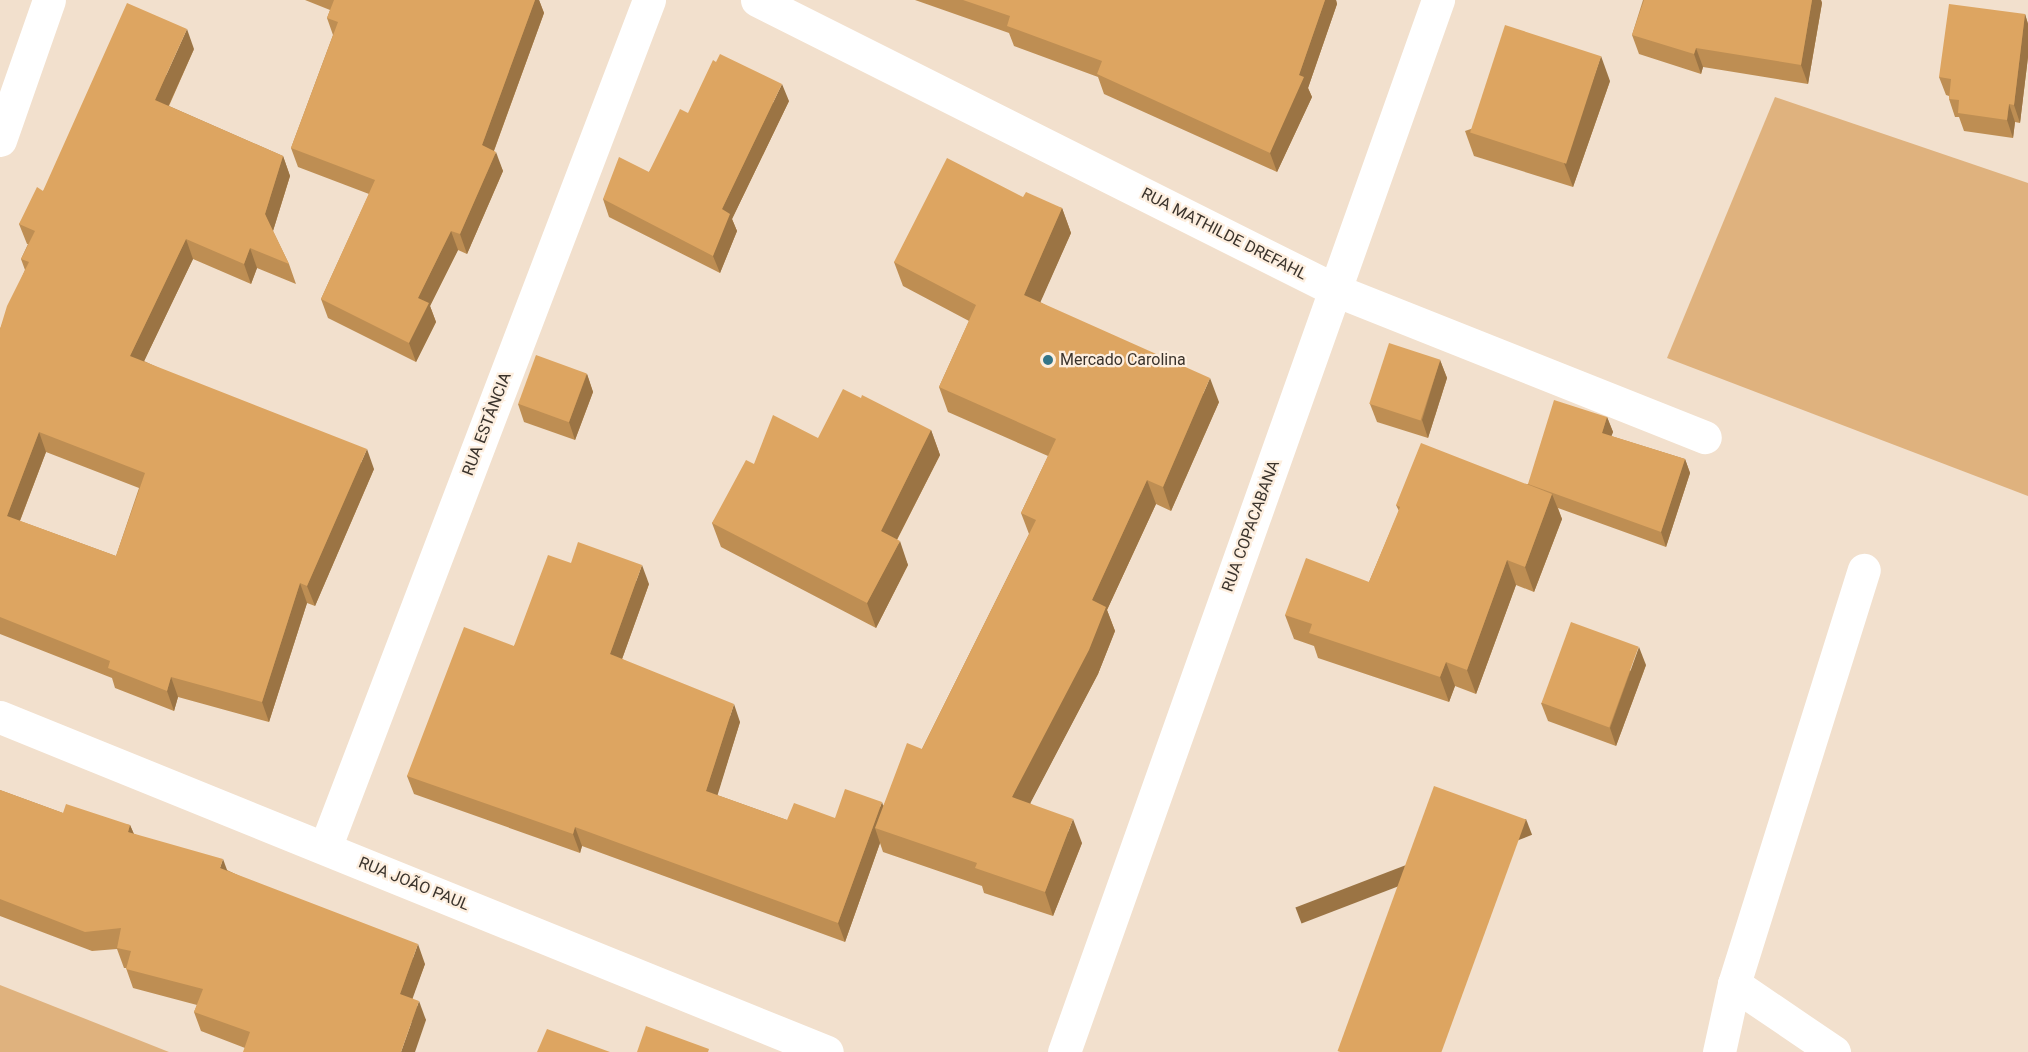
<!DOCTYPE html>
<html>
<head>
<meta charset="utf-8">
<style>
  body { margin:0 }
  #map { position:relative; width:2028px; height:1052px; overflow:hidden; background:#f2e0cd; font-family:Roboto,sans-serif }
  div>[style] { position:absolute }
  .green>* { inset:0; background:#dfb27e }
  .minor>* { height:33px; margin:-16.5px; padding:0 16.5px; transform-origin:16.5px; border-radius:16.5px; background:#fff }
  .major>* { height:33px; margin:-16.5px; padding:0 16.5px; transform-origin:16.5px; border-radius:16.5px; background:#fff }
  .wall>* { inset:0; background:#be8e53 }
  .shaded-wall>* { inset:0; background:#9b7444; transform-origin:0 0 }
  .building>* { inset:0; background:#dda561; transform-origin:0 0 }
  .dots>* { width:16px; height:16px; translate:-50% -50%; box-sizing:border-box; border:3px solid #fdeede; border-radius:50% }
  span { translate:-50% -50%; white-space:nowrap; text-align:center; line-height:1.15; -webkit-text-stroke:4.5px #fdeede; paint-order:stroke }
  .street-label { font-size:16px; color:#3a332c }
  .poi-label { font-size:16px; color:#3a332c }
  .left { translate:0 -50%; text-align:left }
</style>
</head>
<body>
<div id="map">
  <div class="green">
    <div style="clip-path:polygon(1775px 97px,2028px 183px,2028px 496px,1667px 358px)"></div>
    <div style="clip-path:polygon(0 985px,169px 1052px,0 1052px)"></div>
  </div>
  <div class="minor">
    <div style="left:757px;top:0;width:647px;rotate:26.64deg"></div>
    <div style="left:1335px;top:290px;width:398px;rotate:21.7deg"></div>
    <div style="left:0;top:140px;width:148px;rotate:-70.7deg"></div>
    <div style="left:0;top:717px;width:892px;rotate:22.05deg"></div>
    <div style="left:325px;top:848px;width:908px;rotate:-69.09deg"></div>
    <div style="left:1734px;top:984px;width:121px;rotate:34.2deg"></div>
    <div style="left:1719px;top:1052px;width:70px;rotate:-77.6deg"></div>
    <div style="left:1734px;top:984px;width:434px;rotate:-72.6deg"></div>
  </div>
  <div class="major">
    <div style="left:1064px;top:1052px;width:1117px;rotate:-70.43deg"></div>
  </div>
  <div class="wall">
    <div style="clip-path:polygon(305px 0,539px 0,544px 13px,494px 151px,503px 171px,467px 254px,458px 250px,430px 306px,436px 322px,416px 362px,328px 318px,321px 299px,369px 194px,298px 167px,291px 148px,333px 35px,327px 18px,330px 10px)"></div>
    <div style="clip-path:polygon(915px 0,1336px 0,1337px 4px,1308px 88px,1312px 97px,1277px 172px,1104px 94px,1098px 77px,1014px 46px,1009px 33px)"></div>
    <div style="clip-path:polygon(1643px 0,1821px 0,1822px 3px,1808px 84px,1703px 67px,1701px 74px,1639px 54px,1632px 35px)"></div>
    <div style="clip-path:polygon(2025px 14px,2028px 24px,2028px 57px,2020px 123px,2015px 122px,2013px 138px,1964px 131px,1959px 117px,1955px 117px,1949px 99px,1949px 96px,1946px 95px,1939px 77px)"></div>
    <div style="clip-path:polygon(evenodd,194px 49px,169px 106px,283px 156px,290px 176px,273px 231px,289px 264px,296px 284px,257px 268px,251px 284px,193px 259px,144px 361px,374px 469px,315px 606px,307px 603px,269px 722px,178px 697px,174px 711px,115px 688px,112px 678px,0 634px,0 329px,25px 270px,21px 259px,28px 244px,27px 244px,19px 224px,43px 191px,194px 49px,46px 452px,139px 488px,116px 556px,20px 521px,46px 452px)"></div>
    <div style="clip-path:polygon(1610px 81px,1573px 187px,1474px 156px,1465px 131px)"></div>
    <div style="clip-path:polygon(789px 101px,732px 219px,737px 231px,720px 273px,609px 217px,603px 199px,649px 172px,688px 113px)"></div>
    <div style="clip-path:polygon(1023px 197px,1062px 208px,1071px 233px,1040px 302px,1219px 402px,1171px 511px,1156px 504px,1107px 610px,1115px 631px,1098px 674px,1030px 803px,1082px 843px,1053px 916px,984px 893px,982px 886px,883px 852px,880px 843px,845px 942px,582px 846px,580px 853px,414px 794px,407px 776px,514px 646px,571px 563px,649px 584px,622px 659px,740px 722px,717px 795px,787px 820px,835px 818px,883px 806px,922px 749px,1029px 534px,1021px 513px,1048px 456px,948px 412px,939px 387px,969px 321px,903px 286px,894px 262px)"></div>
    <div style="clip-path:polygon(1440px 360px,1447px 378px,1428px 438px,1377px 422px,1370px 404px)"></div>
    <div style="clip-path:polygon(587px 374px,593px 392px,575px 440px,524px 422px,518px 404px)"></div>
    <div style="clip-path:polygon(1607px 417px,1613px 432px,1611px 436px,1685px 459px,1690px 473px,1666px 547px,1558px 508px,1562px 519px,1534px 592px,1516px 585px,1476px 694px,1455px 686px,1449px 702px,1318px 658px,1314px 646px,1294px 639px,1285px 615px,1369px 582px,1399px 511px,1396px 505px,1528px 484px)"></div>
    <div style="clip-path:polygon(931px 430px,940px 455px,897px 540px,908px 565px,876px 628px,721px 547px,712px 523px,754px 464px,818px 438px)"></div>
    <div style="clip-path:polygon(1646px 665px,1616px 746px,1548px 721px,1541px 703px)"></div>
    <div style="clip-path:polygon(0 790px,63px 813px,130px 825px,134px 834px,227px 870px,425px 964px,412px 998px,426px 1020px,245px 1048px,201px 1031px,194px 1012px,197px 1005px,133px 988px,126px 968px,124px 968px,117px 949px,92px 951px,0 916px)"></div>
  </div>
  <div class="shaded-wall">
    <div style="clip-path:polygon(535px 0,539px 0,544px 13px,489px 164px,482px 145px)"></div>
    <div style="clip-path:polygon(1325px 0,1336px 0,1337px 4px,1308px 88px,1312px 97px,1277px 172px,1270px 153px,1299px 75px)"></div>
    <div style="clip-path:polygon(1812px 0,1821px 0,1822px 3px,1808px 84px,1801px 65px)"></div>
    <div style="clip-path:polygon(2025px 14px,2028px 24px,2028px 57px,2020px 123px,2014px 105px)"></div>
    <div style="clip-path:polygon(187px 29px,194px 49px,162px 120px,155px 100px)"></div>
    <div style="clip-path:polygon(1696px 48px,1703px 67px,1701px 74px,1694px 54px)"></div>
    <div style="clip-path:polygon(1601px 56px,1610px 81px,1573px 187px,1564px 163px)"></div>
    <div style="clip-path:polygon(782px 84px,789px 101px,732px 219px,737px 231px,720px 273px,713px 256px,722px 209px)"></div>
    <div style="clip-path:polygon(2009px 104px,2015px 122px,2013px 138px,2007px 120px)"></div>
    <div style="clip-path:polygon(496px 152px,503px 171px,467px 254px,460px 234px)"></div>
    <div style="clip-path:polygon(283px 156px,290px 176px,272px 234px,265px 214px)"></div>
    <div style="clip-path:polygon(1062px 208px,1071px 233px,1033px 319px,1024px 295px)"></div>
    <div style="clip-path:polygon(451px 231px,458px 250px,430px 306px,436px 322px,416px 362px,409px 343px,418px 298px)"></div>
    <div style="clip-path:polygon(186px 239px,193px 259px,137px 376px,130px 356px)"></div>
    <div style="clip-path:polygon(250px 248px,257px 268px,251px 284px,244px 264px)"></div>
    <div style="clip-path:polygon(1440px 360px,1447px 378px,1428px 438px,1422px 420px)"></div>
    <div style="clip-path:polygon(587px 374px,593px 392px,575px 440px,569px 422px)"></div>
    <div style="clip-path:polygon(1210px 378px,1219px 402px,1171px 511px,1163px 487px)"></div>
    <div style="clip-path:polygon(1607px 417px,1613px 432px,1607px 448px,1602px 433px)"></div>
    <div style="clip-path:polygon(931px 430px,940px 455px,889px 555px,881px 531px)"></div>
    <div style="clip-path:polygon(39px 432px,46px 452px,14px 536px,7px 516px)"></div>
    <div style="clip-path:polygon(367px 449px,374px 469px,315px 606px,307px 586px)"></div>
    <div style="clip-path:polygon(1685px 459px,1690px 473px,1666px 547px,1661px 532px)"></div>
    <div style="clip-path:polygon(1147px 480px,1156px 504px,1107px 610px,1115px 631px,1098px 674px,1021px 821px,1012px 797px,1092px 600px)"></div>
    <div style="clip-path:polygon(1552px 494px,1562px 519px,1534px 592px,1525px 567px)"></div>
    <div style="clip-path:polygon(900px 541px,908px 565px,876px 628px,867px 603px)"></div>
    <div style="clip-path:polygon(1507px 560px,1516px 585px,1476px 694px,1467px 670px)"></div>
    <div style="clip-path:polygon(642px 565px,649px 584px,617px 673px,610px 654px)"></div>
    <div style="clip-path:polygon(300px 583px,307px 603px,269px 722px,262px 702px)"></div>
    <div style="clip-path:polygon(1639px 647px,1646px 665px,1616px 746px,1610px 728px)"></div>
    <div style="clip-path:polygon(1446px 662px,1455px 686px,1449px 702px,1440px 677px)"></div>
    <div style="clip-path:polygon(171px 677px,178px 697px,174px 711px,167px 691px)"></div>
    <div style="clip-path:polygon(734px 704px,740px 722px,713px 810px,706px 791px)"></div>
    <div style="clip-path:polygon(882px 802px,888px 820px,875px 828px,880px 843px,845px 942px,838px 923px)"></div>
    <div style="clip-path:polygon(1073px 819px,1082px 843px,1053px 916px,1045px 892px)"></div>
    <div style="left:1526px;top:819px;width:17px;height:247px;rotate:69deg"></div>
    <div style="clip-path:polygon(130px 825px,138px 844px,128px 832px)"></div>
    <div style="clip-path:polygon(575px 827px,582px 846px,580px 853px,573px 834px)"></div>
    <div style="clip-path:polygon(223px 859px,230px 878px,220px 868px)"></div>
    <div style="clip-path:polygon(418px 944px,425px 964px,407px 1014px,400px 994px)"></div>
    <div style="clip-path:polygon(419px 1001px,426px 1020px,415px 1052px,401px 1052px)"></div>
  </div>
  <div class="building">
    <div style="clip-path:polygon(334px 0,535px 0,482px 145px,496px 152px,460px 234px,451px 231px,418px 298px,429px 303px,409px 343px,321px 299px,375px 180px,291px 148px,338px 22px,327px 18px)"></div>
    <div style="clip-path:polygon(963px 0,1325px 0,1299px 75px,1304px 77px,1270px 153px,1097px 74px,1102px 61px,1007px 26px,1010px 16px)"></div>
    <div style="clip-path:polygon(1644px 0,1812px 0,1801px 65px,1696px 48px,1694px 54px,1632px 35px)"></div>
    <div style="clip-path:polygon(evenodd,127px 3px,187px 29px,155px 100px,283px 156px,265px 214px,289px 264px,250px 248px,244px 264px,186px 239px,130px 356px,367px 449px,307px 586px,300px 583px,262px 702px,171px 677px,167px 691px,108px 668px,110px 661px,0 617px,0 329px,7px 306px,29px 262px,21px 259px,35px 231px,19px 224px,37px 187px,43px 191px,127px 3px,39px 432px,145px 473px,116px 556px,7px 516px,39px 432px)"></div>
    <div style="clip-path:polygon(1949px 4px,2025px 14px,2014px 105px,2009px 104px,2007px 120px,1958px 113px,1959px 100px,1949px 99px,1951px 79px,1939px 77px)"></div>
    <div style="left:1505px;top:25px;width:101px;height:113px;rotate:18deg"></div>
    <div style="clip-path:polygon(720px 54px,782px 84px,722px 209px,730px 214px,713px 256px,603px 199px,619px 157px,649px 172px,680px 109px,688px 113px,713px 60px,716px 62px)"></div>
    <div style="clip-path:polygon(947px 158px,1023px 197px,1026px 192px,1062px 208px,1024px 295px,1210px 378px,1163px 487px,1147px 480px,1092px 600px,1106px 607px,1089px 650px,1012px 797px,1073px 819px,1045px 892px,975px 868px,977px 863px,875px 828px,907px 743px,922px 749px,1036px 520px,1021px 513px,1056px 439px,939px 387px,976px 305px,894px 262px)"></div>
    <div style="left:1389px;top:343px;width:54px;height:64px;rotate:18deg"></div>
    <div style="left:536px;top:355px;width:54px;height:52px;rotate:20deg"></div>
    <div style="clip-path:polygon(843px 389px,861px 398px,862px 395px,931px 430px,881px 531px,900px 541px,867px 603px,712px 523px,746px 460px,754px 464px,773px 415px,818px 438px)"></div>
    <div style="clip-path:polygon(1554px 400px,1607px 417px,1602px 433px,1685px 459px,1661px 532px,1528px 484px)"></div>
    <div style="clip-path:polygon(1421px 443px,1552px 494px,1525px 567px,1507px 560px,1467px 670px,1446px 662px,1440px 677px,1309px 633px,1312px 624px,1285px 615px,1306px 558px,1369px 582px,1400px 507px,1396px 505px)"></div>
    <div style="clip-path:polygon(578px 542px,642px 565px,610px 654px,734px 704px,706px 791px,787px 820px,794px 803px,835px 818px,845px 789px,882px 802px,838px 923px,575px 827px,573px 834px,407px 776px,464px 627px,514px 646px,548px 555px,571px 563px)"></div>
    <div style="left:1571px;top:622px;width:72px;height:86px;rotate:20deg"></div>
    <div style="left:1434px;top:786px;width:98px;height:282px;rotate:20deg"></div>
    <div style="clip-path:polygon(0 790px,63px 813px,66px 804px,130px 825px,128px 832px,223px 859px,220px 868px,418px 944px,400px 994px,419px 1001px,401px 1052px,243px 1052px,250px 1032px,194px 1012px,203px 989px,126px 969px,131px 951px,117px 948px,121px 928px,85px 932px,0 899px)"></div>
    <div style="clip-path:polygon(646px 1026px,709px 1049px,708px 1052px,637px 1052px)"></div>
    <div style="clip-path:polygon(547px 1029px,610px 1052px,537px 1052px)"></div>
  </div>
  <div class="dots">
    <div style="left:1048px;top:360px;background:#347588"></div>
  </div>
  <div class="street-label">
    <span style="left:1224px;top:234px;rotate:27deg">RUA MATHILDE DREFAHL</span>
    <span style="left:487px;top:424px;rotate:-69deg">RUA ESTÂNCIA</span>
    <span style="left:1251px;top:526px;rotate:-70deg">RUA COPACABANA</span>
    <span style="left:414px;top:884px;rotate:22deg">RUA JOÃO PAUL</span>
  </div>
  <div class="poi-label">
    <span class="left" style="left:1060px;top:360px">Mercado Carolina</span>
  </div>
</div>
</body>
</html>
